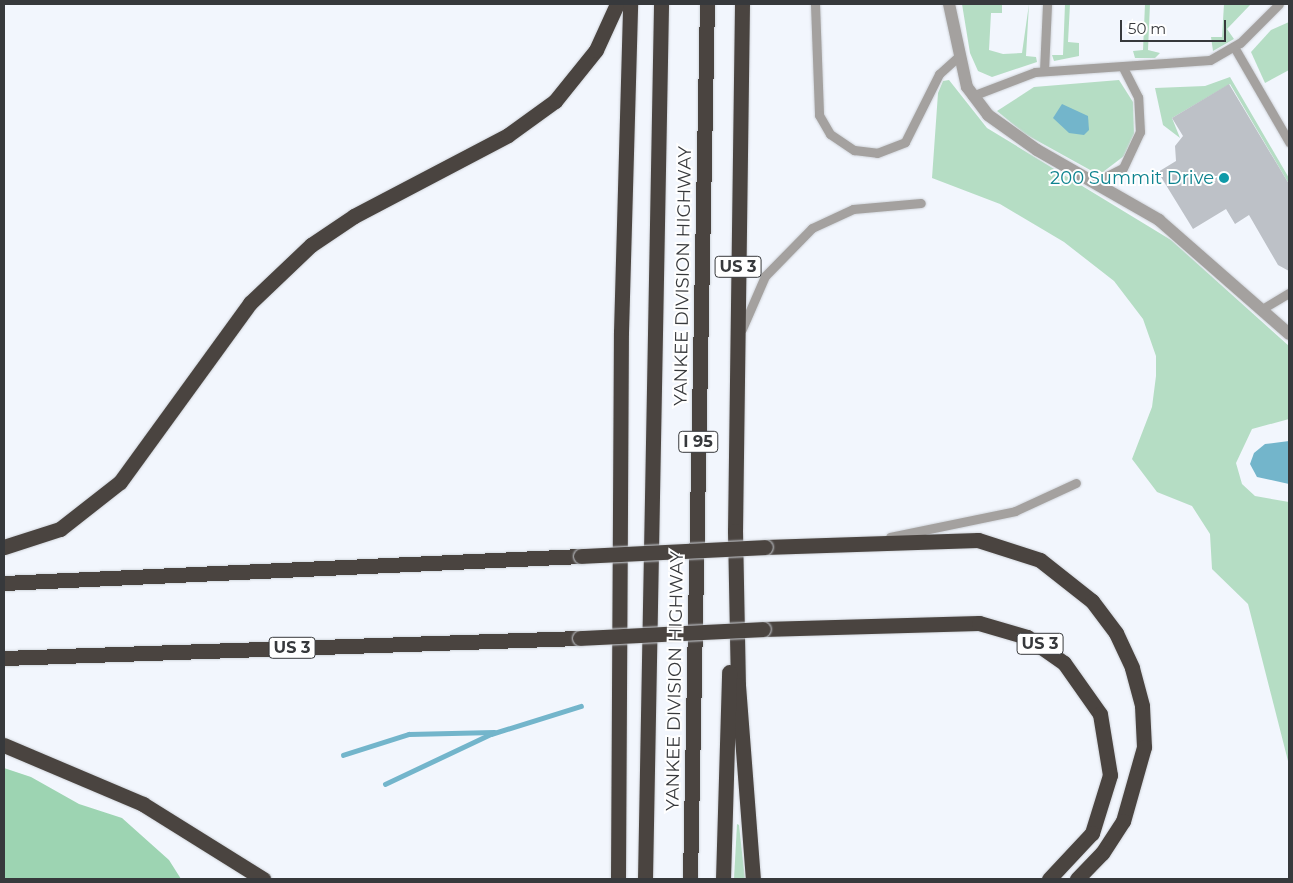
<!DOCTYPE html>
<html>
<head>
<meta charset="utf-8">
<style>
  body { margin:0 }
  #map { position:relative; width:1293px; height:883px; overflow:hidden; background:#f2f6fd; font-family:Montserrat,sans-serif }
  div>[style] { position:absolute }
  .green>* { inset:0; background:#b5ddc4 }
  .forest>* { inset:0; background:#9dd4b2 }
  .water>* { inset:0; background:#73b5cb }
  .stream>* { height:4.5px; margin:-2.25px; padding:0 2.25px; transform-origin:2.25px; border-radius:2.25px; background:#73b5cb }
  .building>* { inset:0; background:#bdc1c7 }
  .roads { filter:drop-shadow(0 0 1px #d0d4da) drop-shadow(0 0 1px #d0d4da) }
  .lane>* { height:9px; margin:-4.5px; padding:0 4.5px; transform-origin:4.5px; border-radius:4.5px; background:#a4a19f }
  .street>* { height:12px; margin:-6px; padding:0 6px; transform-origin:6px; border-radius:6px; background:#a4a19f }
  .highway>* { height:15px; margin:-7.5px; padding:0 7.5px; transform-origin:7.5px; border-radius:7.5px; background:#4a4440 }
  .bridges { filter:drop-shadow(0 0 1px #d0d4da) drop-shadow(0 0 1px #d0d4da) }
  .highway-bridge>* { height:15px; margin:-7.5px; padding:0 7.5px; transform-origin:7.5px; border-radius:7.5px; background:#4a4440 }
  .dots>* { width:14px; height:14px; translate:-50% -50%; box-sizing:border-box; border:2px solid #fff; border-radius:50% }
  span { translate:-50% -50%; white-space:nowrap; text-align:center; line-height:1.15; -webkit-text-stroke:4px #fff; paint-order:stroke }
  .shield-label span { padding:1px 4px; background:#fff; border:1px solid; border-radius:4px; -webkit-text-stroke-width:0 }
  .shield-label { font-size:16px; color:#37393c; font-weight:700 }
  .culture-label { font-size:18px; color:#0d838f }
  .right { translate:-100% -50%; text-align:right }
  .street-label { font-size:18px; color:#37393c }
  .frame { position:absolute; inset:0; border:5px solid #37393c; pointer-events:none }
  .scale { position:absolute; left:1120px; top:20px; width:106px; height:22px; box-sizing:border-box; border:2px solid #37393c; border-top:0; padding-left:6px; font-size:15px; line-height:18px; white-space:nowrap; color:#37393c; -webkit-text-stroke:4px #fff; paint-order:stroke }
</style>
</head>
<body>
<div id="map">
  <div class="green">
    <div style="clip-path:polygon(962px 4px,1002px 4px,1002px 13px,991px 13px,989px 50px,1003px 54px,1022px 53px,1029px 4px,1026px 56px,1036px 57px,1037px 62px,992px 77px,978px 71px,970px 53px)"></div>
    <div style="clip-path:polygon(1065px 4px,1070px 4px,1068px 42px,1079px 43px,1079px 56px,1054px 61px,1052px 55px,1063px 55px)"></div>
    <div style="clip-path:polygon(1145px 4px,1150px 4px,1148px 50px,1160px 53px,1155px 58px,1135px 58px,1133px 51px,1143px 50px)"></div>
    <div style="clip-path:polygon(1224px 4px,1251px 4px,1227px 29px,1234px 39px,1213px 51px,1211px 37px,1222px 37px)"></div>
    <div style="clip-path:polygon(1289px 22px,1289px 70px,1265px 83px,1251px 52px,1271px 30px)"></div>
    <div style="clip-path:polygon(1230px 77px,1289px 178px,1289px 184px,1230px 84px,1172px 118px,1180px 138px,1163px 125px,1155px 88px,1205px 86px)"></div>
    <div style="clip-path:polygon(949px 80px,987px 128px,1171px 240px,1289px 346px,1289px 419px,1252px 429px,1236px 463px,1242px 484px,1255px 496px,1289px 502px,1288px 761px,1248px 604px,1212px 569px,1210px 534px,1192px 506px,1157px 492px,1132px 459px,1152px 407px,1156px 376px,1156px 356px,1143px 319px,1114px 281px,1064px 242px,1000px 204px,932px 178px,938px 93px,943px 81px)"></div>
    <div style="clip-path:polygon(1119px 80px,1133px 102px,1134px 134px,1124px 156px,1103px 172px,1092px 171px,1025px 134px,997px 111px,1034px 87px)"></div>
    <div style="clip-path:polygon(737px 824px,739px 825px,745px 879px,734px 879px)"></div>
  </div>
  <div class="forest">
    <div style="clip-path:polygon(4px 768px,31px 777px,79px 804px,122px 818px,169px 860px,181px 879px,4px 879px)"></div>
  </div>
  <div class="water">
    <div style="clip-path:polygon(1062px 104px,1088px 116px,1089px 130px,1084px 135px,1069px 133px,1053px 118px)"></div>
    <div style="clip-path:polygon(1289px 441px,1289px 484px,1257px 477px,1250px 464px,1254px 453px,1265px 444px)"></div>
  </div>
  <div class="stream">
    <div style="left:343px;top:755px;width:69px;rotate:-17.7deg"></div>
    <div style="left:409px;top:734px;width:85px;rotate:-1.3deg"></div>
    <div style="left:385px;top:784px;width:117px;rotate:-25.3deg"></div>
    <div style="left:491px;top:734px;width:94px;rotate:-17.3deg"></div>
  </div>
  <div class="building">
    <div style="clip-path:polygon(1229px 84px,1289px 184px,1289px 271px,1278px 265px,1249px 215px,1235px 224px,1226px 209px,1193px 229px,1158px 172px,1176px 161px,1175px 146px,1183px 136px,1172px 118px)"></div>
  </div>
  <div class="roads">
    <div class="lane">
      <div style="left:815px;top:4px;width:111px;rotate:87.9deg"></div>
      <div style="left:819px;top:115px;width:22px;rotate:60deg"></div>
      <div style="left:830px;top:134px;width:29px;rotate:34deg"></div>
      <div style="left:854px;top:150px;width:23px;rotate:7deg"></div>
      <div style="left:877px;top:153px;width:30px;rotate:-21deg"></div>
      <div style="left:905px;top:142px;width:76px;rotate:-63.4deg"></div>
      <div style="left:939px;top:74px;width:25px;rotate:-42deg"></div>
      <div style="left:1234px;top:47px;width:110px;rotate:59.9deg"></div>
      <div style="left:1044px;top:71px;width:67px;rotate:-87.4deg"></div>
      <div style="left:972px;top:96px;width:67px;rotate:-20.9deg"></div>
      <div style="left:1035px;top:72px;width:175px;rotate:-3.9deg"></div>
      <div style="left:1210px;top:60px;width:34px;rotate:-30deg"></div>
      <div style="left:1240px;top:43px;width:55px;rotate:-45deg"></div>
      <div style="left:1095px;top:182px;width:31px;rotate:-27deg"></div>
      <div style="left:1123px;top:168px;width:40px;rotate:-65deg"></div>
      <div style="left:1140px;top:132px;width:35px;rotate:-93deg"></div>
      <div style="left:1138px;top:97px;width:34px;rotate:-117deg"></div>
      <div style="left:1262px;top:309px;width:31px;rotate:-31deg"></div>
      <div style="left:742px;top:329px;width:58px;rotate:-66.5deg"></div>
      <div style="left:765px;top:276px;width:67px;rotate:-45.6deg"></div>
      <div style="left:812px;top:228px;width:45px;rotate:-24.9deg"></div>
      <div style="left:853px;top:209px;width:68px;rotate:-5deg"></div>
      <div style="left:890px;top:537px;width:128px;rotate:-11.7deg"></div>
      <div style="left:1015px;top:511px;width:67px;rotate:-24.7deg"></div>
    </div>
    <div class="street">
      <div style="left:949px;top:4px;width:85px;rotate:77.8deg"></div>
      <div style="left:967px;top:87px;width:35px;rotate:53deg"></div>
      <div style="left:988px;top:115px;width:60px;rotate:35.5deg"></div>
      <div style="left:1037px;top:150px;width:141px;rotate:29.8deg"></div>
      <div style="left:1159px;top:220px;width:173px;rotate:41.2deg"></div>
    </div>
    <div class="highway">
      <div style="left:742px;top:4px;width:527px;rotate:90.76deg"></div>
      <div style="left:735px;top:531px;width:154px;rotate:88.9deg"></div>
      <div style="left:738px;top:685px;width:195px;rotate:85.6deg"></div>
      <div style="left:4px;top:547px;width:59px;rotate:-17.8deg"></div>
      <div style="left:60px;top:529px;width:76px;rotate:-38.1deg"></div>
      <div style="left:120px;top:482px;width:221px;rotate:-54deg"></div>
      <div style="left:250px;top:303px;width:84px;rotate:-43.6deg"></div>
      <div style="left:311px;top:245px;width:52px;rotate:-34deg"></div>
      <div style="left:354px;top:216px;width:174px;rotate:-27.7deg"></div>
      <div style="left:508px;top:135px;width:58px;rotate:-35.9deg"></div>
      <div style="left:555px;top:101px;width:65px;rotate:-51.2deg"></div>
      <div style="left:596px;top:50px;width:51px;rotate:-65.5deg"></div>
      <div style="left:765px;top:547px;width:213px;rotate:-1.9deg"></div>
      <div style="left:978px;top:540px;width:65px;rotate:17.9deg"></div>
      <div style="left:1040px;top:560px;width:66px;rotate:38.3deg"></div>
      <div style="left:1092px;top:601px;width:40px;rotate:53deg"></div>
      <div style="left:1116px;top:633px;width:38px;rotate:65deg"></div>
      <div style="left:1132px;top:668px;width:39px;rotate:75deg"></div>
      <div style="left:1142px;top:706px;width:41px;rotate:87.2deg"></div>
      <div style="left:1144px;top:747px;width:77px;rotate:105.8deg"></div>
      <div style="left:1123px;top:821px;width:38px;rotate:123deg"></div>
      <div style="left:1102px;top:853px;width:36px;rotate:134deg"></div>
      <div style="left:4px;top:583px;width:578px;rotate:-2.68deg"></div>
      <div style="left:763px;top:629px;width:216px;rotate:-1.6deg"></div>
      <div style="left:979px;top:623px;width:50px;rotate:16.3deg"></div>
      <div style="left:1027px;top:637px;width:45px;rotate:35.1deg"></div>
      <div style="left:1064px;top:663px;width:62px;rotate:54.8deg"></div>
      <div style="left:1100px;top:714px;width:62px;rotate:80.7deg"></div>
      <div style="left:1110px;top:775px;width:61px;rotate:107.2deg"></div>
      <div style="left:1092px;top:833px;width:63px;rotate:133.1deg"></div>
      <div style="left:4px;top:658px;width:576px;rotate:-1.99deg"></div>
      <div style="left:4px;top:745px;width:151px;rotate:23deg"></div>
      <div style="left:143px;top:804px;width:142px;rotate:32deg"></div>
      <div style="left:618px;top:879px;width:547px;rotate:-89.69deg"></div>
      <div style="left:621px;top:332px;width:328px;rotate:-88.4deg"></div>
      <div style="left:645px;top:879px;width:875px;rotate:-88.95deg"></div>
      <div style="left:690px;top:879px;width:875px;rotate:-88.89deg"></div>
      <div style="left:723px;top:879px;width:207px;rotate:-88.3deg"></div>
    </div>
  </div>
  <div class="bridges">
    <div class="highway-bridge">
      <div style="left:581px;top:556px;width:184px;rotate:-2.8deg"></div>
      <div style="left:580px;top:638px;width:183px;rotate:-2.8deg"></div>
    </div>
  </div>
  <div class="dots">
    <div style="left:1224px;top:178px;background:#0f9aa8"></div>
  </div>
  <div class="shield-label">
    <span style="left:738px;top:267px">US 3</span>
    <span style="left:698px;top:442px">I 95</span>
    <span style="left:1040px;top:644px">US 3</span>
    <span style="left:292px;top:648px">US 3</span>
  </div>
  <div class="culture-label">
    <span class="right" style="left:1214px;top:178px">200 Summit Drive</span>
  </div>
  <div class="street-label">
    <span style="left:683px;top:276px;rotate:-89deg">YANKEE DIVISION HIGHWAY</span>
    <span style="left:675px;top:681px;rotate:-89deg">YANKEE DIVISION HIGHWAY</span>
  </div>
  <div class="frame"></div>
  <div class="scale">50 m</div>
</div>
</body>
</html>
